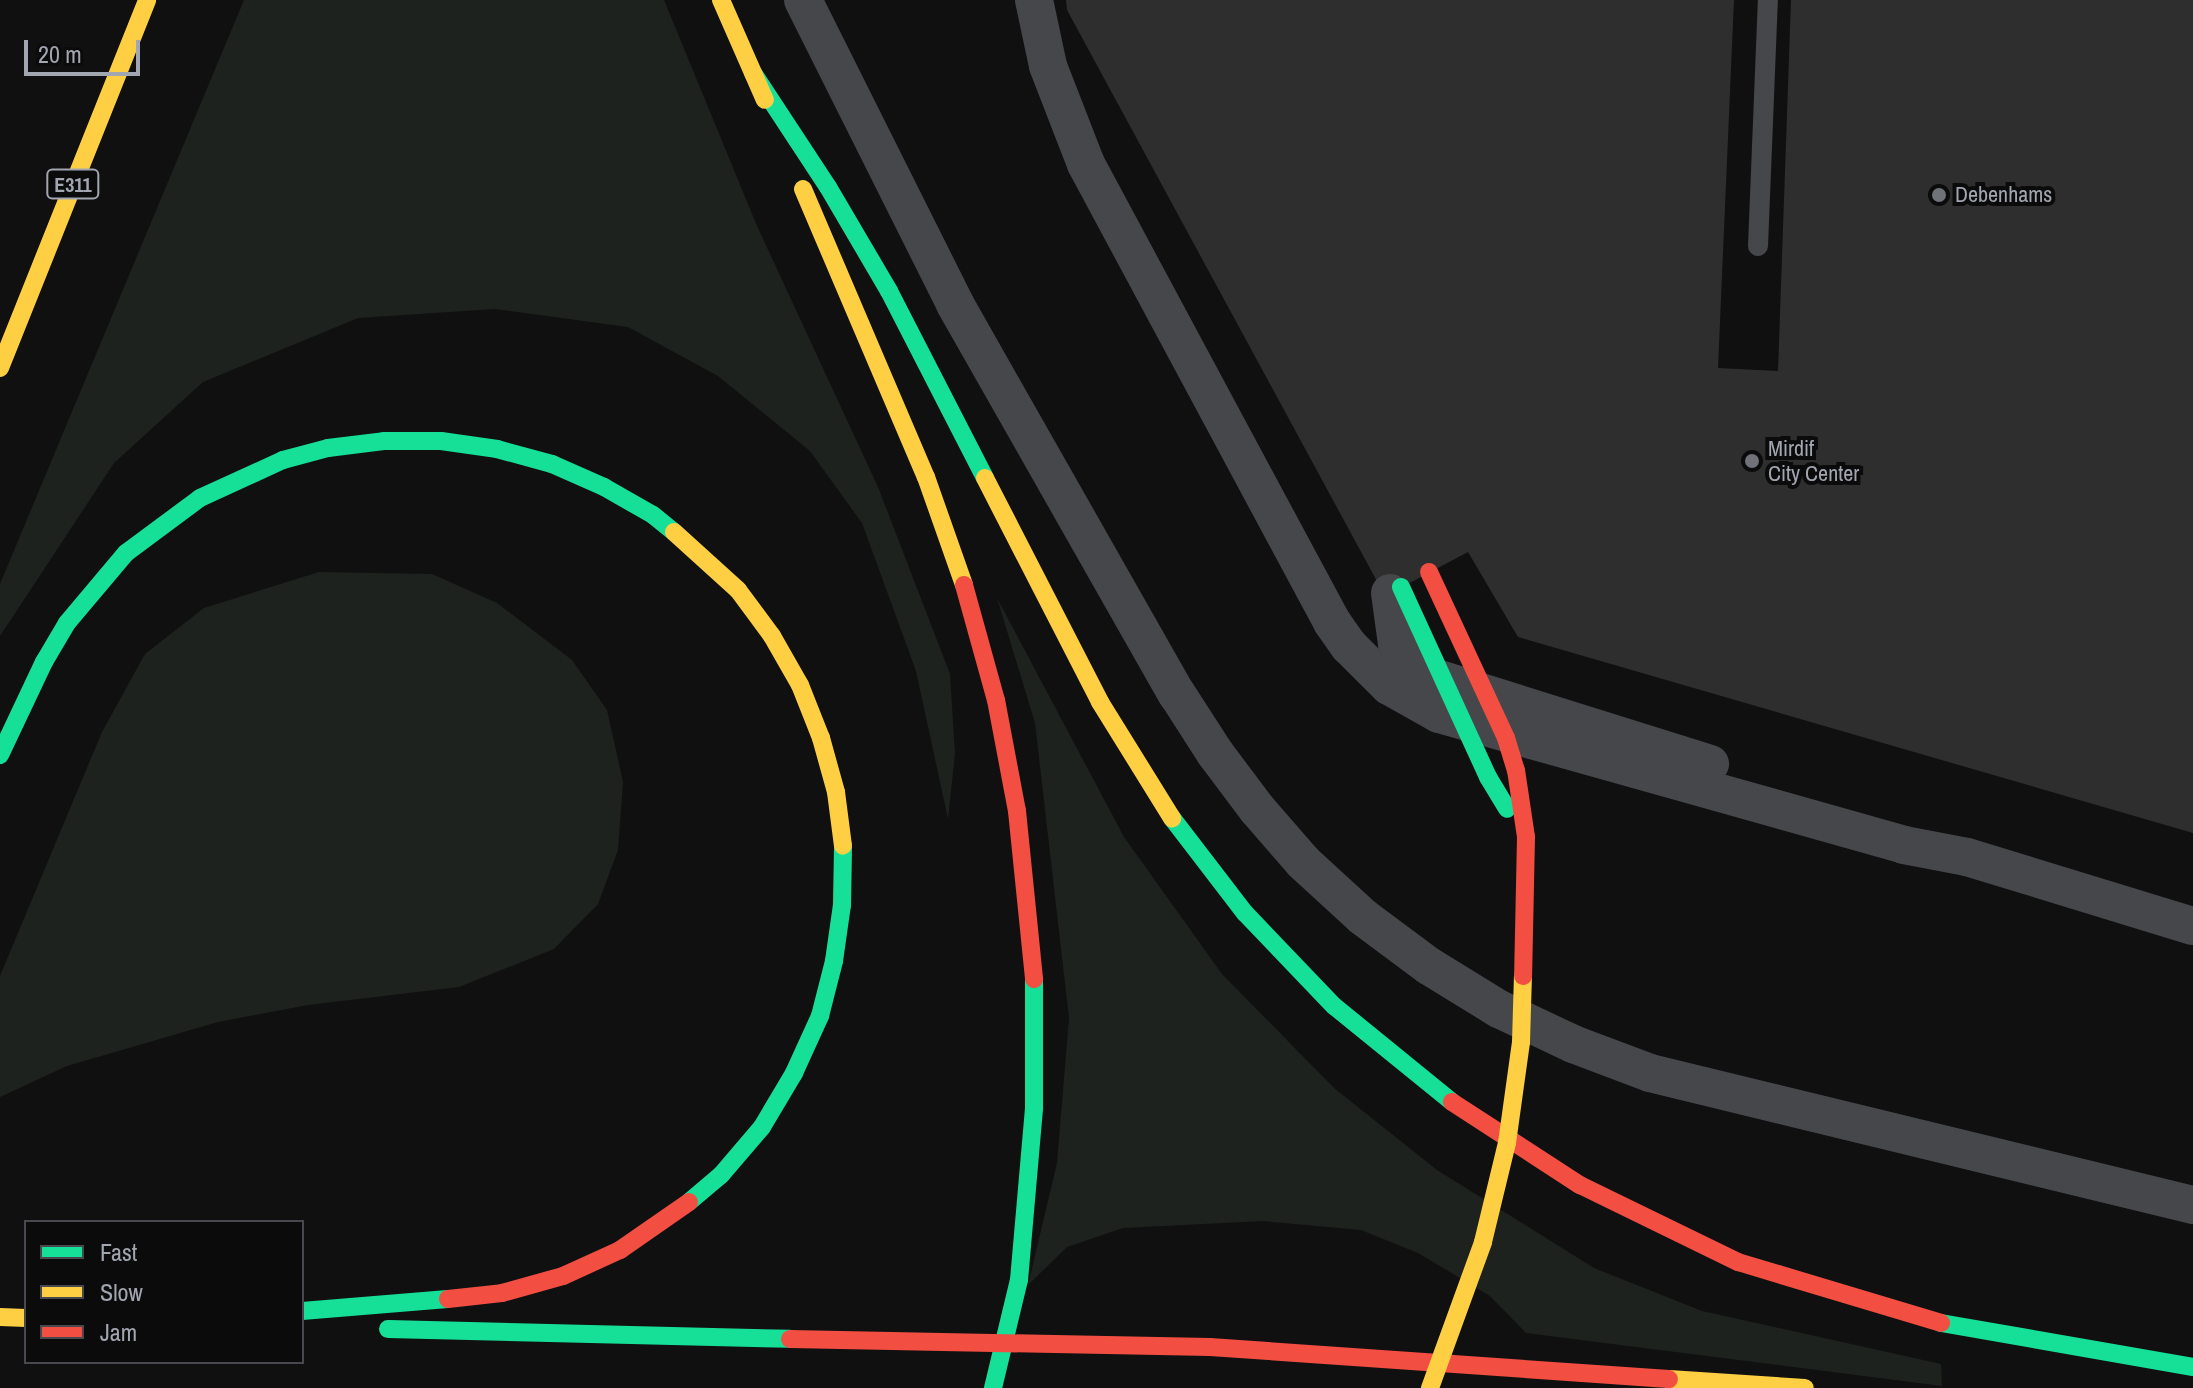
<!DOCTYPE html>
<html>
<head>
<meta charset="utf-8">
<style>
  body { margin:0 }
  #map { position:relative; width:2193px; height:1388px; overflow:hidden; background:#101011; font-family:"Archivo Narrow",sans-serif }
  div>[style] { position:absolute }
  .green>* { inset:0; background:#1d221e }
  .building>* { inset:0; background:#2e2e2f }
  .lane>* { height:20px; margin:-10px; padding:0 10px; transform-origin:10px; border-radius:10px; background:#46474a }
  .street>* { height:38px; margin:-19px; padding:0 19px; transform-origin:19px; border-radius:19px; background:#46474a }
  .fast>* { height:18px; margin:-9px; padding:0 9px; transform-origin:9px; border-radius:9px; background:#16e098 }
  .slow>* { height:18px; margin:-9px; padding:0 9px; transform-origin:9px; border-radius:9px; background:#ffcf43 }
  .jam>* { height:18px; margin:-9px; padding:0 9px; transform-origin:9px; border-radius:9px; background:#f24e42 }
  .fast-bridge>* { height:18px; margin:-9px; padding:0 9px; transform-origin:9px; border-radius:9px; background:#16e098 }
  .slow-bridge>* { height:18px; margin:-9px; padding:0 9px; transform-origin:9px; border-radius:9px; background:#ffcf43 }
  .jam-bridge>* { height:18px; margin:-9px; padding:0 9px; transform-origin:9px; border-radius:9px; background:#f24e42 }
  .dots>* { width:22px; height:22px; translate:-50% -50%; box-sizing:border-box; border:4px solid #0b0b0c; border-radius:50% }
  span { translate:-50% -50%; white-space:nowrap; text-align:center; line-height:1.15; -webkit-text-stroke:8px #0b0b0c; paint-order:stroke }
  .shield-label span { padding:2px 6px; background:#0b0b0c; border:2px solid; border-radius:6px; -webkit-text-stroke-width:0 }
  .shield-label { font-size:20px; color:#a2a6b1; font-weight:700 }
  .poi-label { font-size:22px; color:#a2a6b1 }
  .left { translate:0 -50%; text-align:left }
  .legend { position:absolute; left:24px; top:1220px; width:280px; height:144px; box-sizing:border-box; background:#0b0b0c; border:2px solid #47494e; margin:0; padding:10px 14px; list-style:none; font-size:24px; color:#a2a6b1 }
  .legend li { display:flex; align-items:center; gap:16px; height:40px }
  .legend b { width:40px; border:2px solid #47494e }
  .scale { position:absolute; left:24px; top:40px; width:116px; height:36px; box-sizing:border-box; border:4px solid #a2a6b1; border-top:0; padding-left:10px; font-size:24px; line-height:28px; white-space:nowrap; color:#a2a6b1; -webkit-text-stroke:6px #0b0b0c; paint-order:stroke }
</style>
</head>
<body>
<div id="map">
  <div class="green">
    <div style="clip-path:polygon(244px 0,664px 0,757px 226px,878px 487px,950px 674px,955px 754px,948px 819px,916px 671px,862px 523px,810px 451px,718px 376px,628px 327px,495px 309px,358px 318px,203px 382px,114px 463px,0 636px,0 584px)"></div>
    <div style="clip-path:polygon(319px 572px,432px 574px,497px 603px,572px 660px,607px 710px,623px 782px,618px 850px,598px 904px,554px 949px,459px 987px,308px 1005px,218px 1022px,67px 1066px,0 1097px,0 976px,102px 732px,145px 654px,204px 608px)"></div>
    <div style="clip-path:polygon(997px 598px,1124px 837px,1222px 974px,1334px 1088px,1437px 1170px,1594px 1268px,1702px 1311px,1941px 1364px,1942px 1386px,1526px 1333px,1490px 1296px,1418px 1253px,1361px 1230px,1263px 1221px,1123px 1228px,1067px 1247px,1028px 1285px,1057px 1163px,1069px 1018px,1035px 723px)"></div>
  </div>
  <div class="building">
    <div style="clip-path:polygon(1066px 0,1734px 0,1718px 368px,1778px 371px,1791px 0,2193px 0,2193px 833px,1518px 637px,1468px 552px,1385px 596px,1067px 10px)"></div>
  </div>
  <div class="lane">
    <div style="left:1758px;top:246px;width:246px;rotate:-87.7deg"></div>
  </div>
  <div class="street">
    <div style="left:803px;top:0;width:340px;rotate:63.4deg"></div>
    <div style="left:955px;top:304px;width:449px;rotate:60.4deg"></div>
    <div style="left:1177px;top:694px;width:70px;rotate:57.2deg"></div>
    <div style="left:1215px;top:753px;width:70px;rotate:53.1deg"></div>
    <div style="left:1257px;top:809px;width:70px;rotate:49deg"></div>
    <div style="left:1303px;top:862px;width:81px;rotate:42.5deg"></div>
    <div style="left:1363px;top:917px;width:82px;rotate:36.6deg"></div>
    <div style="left:1429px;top:966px;width:82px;rotate:31.6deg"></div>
    <div style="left:1499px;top:1009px;width:82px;rotate:25.3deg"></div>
    <div style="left:1573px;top:1044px;width:82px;rotate:20.6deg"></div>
    <div style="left:1650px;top:1073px;width:559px;rotate:13.66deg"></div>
    <div style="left:1034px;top:0;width:67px;rotate:78deg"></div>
    <div style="left:1048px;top:66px;width:105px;rotate:68.8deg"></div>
    <div style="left:1086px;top:164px;width:520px;rotate:61.76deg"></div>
    <div style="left:1332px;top:622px;width:29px;rotate:55deg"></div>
    <div style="left:1349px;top:646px;width:57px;rotate:45deg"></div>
    <div style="left:1389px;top:686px;width:57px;rotate:29.2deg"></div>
    <div style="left:1439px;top:714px;width:483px;rotate:15.7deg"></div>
    <div style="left:1904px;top:845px;width:64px;rotate:10.8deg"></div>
    <div style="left:1967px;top:857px;width:236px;rotate:17deg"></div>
    <div style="left:1390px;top:593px;width:51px;rotate:82.2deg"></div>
    <div style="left:1397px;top:644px;width:18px;rotate:61deg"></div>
    <div style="left:1406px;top:660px;width:19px;rotate:43deg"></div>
    <div style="left:1420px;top:673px;width:304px;rotate:17.4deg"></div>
  </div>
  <div class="fast">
    <div style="left:753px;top:73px;width:136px;rotate:56.7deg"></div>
    <div style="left:828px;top:187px;width:121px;rotate:59.6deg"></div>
    <div style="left:889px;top:291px;width:210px;rotate:62.8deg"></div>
    <div style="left:0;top:755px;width:103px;rotate:-64.7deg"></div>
    <div style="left:44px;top:662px;width:45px;rotate:-59.5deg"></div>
    <div style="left:67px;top:623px;width:92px;rotate:-49.9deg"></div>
    <div style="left:126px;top:553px;width:92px;rotate:-36.6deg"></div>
    <div style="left:200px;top:498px;width:91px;rotate:-24.6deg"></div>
    <div style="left:283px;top:460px;width:47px;rotate:-14.9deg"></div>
    <div style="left:328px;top:448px;width:56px;rotate:-7.1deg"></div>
    <div style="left:384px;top:441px;width:57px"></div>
    <div style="left:441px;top:441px;width:57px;rotate:8.1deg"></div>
    <div style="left:497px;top:449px;width:57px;rotate:15.3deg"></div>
    <div style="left:552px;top:464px;width:57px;rotate:23.9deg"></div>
    <div style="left:604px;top:487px;width:56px;rotate:29.7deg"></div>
    <div style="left:653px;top:515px;width:27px;rotate:39deg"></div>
    <div style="left:1172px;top:818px;width:120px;rotate:52.5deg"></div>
    <div style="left:1245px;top:913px;width:129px;rotate:46.3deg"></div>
    <div style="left:1334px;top:1006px;width:152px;rotate:39.1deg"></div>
    <div style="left:689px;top:1202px;width:42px;rotate:-40.2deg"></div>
    <div style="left:721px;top:1175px;width:63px;rotate:-49.5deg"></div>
    <div style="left:762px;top:1127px;width:63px;rotate:-59.3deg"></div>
    <div style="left:794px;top:1073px;width:63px;rotate:-65.5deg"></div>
    <div style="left:820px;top:1016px;width:57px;rotate:-75.7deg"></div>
    <div style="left:834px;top:961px;width:57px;rotate:-81.9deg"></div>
    <div style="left:842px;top:905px;width:59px;rotate:-89deg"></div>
    <div style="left:302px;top:1311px;width:146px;rotate:-4.7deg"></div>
    <div style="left:1941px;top:1323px;width:256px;rotate:9.9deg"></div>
    <div style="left:388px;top:1329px;width:402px;rotate:1.4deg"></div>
    <div style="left:993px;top:1388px;width:111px;rotate:-76.5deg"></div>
    <div style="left:1019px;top:1280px;width:173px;rotate:-85deg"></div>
    <div style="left:1034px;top:1108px;width:129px;rotate:-90deg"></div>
  </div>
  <div class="slow">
    <div style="left:721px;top:0;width:109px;rotate:66.3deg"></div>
    <div style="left:803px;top:189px;width:313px;rotate:66.9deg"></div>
    <div style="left:926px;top:477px;width:114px;rotate:70.6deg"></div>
    <div style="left:0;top:368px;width:396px;rotate:-68.2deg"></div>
    <div style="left:985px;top:478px;width:252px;rotate:62.8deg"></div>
    <div style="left:1100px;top:702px;width:137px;rotate:58.2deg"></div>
    <div style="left:674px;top:532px;width:86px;rotate:42.2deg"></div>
    <div style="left:738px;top:590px;width:57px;rotate:53.5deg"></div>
    <div style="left:772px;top:636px;width:56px;rotate:60.3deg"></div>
    <div style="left:800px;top:685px;width:57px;rotate:68.4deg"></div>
    <div style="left:821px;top:738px;width:56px;rotate:74.5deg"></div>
    <div style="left:836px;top:792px;width:54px;rotate:82.6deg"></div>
    <div style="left:0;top:1317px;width:26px;rotate:2deg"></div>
    <div style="left:1669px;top:1379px;width:136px;rotate:3.8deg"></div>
  </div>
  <div class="jam">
    <div style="left:964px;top:585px;width:119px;rotate:74.5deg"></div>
    <div style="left:996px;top:700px;width:113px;rotate:79.3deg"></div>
    <div style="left:1017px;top:811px;width:169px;rotate:84.2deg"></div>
    <div style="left:1452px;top:1102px;width:153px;rotate:33deg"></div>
    <div style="left:1580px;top:1185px;width:176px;rotate:26deg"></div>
    <div style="left:1738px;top:1262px;width:212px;rotate:16.7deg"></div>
    <div style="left:448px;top:1299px;width:54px;rotate:-6.3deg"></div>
    <div style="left:502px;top:1293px;width:63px;rotate:-15.6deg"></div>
    <div style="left:563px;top:1276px;width:63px;rotate:-24.5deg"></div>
    <div style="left:620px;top:1250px;width:84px;rotate:-34.8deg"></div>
    <div style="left:1210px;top:1347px;width:460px;rotate:4deg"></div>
  </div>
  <div class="fast-bridge">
    <div style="left:1401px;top:587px;width:209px;rotate:65.4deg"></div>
    <div style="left:1488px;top:777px;width:37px;rotate:59deg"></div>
  </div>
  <div class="slow-bridge">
    <div style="left:1430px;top:1388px;width:155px;rotate:-70deg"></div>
    <div style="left:1483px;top:1242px;width:102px;rotate:-76.4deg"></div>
    <div style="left:1507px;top:1143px;width:102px;rotate:-82.1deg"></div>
    <div style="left:1521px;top:1042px;width:66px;rotate:-88.3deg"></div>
  </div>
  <div class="jam-bridge">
    <div style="left:1429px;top:572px;width:183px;rotate:65.1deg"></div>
    <div style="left:1506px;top:738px;width:34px;rotate:73deg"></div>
    <div style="left:1516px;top:770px;width:68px;rotate:81.5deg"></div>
    <div style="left:1526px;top:837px;width:139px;rotate:91.2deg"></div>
    <div style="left:790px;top:1339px;width:420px;rotate:1.1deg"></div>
  </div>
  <div class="dots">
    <div style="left:1939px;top:195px;background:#6f7279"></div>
    <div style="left:1752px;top:461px;background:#6f7279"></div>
  </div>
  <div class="shield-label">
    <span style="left:73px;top:184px">E311</span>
  </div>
  <div class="poi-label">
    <span class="left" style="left:1955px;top:195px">Debenhams</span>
    <span class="left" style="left:1768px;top:461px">Mirdif<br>City Center</span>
  </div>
  <ul class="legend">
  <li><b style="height:10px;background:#16e098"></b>Fast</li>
  <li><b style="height:10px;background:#ffcf43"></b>Slow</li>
  <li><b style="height:10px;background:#f24e42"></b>Jam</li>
  </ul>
  <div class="scale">20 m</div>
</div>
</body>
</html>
